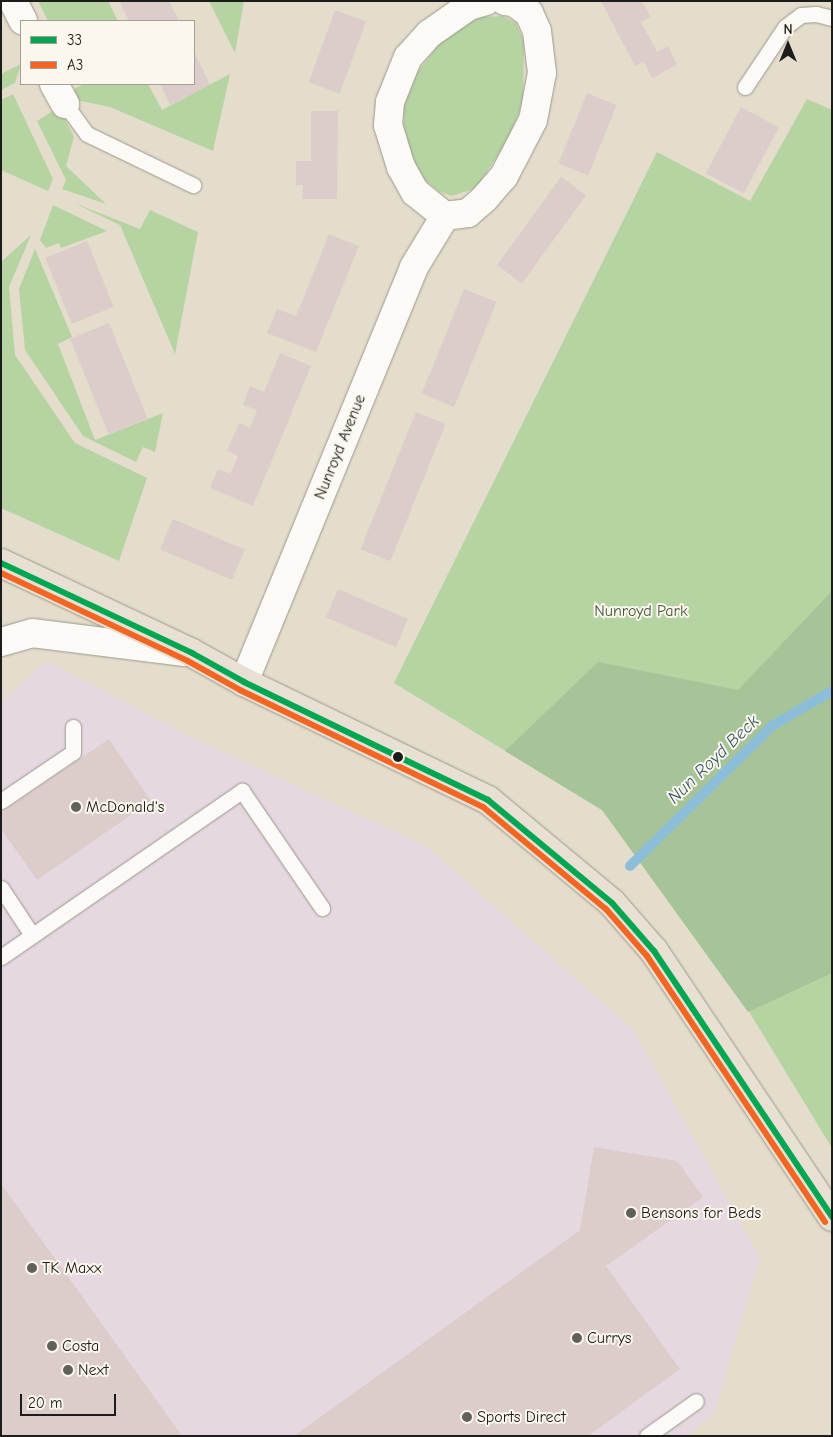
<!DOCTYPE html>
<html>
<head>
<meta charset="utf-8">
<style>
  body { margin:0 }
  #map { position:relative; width:833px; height:1437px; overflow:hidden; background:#e4ddcc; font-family:"Comic Neue",sans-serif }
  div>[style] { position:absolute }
  .built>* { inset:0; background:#e5d8e0 }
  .green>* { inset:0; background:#b6d3a2 }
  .forest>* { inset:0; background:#a6c498 }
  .stream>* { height:10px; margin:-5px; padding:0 5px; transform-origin:5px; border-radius:5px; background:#8cbed9 }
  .building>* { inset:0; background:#dccdcb; transform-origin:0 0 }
  .roads { filter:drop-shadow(0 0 1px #9c988e) drop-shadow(0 0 1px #9c988e) }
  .lane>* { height:15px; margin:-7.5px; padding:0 7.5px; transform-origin:7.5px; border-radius:7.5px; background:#fbfaf7 }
  .street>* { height:28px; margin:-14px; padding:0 14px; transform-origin:14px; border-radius:14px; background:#fbfaf7 }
  .primary>* { height:28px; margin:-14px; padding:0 14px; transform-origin:14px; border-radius:14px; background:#e7e0d3 }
  .bus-1>* { height:6px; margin:-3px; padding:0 3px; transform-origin:3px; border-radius:3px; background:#00a651 }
  .bus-2>* { height:6px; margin:-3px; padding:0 3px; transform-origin:3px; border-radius:3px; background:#f26522 }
  .dots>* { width:14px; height:14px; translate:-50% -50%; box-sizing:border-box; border:2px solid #fbf7ec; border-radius:50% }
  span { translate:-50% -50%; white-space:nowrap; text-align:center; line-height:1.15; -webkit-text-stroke:4px #fbf7ec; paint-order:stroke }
  .street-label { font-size:16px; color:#1c1c1c }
  .park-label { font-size:16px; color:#45593f }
  .poi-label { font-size:16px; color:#1c1c1c }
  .left { translate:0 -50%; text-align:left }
  .water-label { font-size:18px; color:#3a586a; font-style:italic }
  .frame { position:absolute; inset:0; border:2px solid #1c1c1c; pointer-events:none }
  .legend { position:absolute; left:20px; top:20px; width:175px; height:65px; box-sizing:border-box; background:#fbf7ec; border:1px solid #a29f99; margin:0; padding:6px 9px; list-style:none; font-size:15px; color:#1c1c1c }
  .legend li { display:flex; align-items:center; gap:10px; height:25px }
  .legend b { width:25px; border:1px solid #a29f99 }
  .north { position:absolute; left:763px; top:20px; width:50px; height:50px; -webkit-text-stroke:4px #fbf7ec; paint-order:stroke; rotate:0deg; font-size:14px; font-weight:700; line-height:20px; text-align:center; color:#1c1c1c }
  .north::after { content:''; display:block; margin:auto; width:18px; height:22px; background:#1c1c1c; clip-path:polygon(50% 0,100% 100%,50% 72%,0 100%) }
  .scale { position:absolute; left:20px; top:1394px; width:96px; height:22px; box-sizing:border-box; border:2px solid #1c1c1c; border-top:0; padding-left:6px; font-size:15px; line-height:18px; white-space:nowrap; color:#1c1c1c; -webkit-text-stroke:4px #fbf7ec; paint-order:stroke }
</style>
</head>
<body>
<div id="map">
  <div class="built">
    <div style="clip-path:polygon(46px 661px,184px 734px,427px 847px,633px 1030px,760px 1258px,714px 1413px,687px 1436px,1px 1436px,1px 703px)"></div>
  </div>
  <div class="green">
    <div style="clip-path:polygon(38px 1px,108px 1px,118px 21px,48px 21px)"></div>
    <div style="clip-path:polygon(209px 1px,244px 1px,235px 53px)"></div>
    <div style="clip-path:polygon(503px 16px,516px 23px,524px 42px,523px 102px,508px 140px,476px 188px,452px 196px,440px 192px,425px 180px,412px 158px,404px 132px,404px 104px,412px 79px,447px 34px,481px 17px)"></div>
    <div style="clip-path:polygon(21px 64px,15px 83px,1px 90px,1px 74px)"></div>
    <div style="clip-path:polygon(230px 74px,213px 151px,110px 107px,76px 100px,73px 95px,75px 88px,85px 84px,148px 84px,162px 110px)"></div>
    <div style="clip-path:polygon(13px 94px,53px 179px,48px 191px,1px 170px,1px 100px)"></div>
    <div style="clip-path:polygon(807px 99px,832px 110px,832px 1148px,689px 913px,602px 810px,394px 683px,657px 152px,750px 201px)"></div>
    <div style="clip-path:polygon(59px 107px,74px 137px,66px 166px,106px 204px,62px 189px,66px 180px,37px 121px)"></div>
    <div style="clip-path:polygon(74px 203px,140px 229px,150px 210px,198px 232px,175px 354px,120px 225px)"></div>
    <div style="clip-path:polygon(53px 205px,107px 231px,61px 248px,59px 243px,46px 248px,40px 240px)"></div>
    <div style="clip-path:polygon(31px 235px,9px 287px,15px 355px,75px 443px,147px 478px,119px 561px,1px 508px,1px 262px)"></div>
    <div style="clip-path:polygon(35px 249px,72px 337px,58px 344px,95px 440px,163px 413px,155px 452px,143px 447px,136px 462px,83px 436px,25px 350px,19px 289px)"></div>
  </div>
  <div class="forest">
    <div style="clip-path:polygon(832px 591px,832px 973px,748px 1012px,602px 810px,505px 751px,598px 662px,738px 690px)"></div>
  </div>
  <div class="stream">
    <div style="left:630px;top:866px;width:199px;rotate:-44.6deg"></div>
    <div style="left:772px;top:726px;width:69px;rotate:-30.3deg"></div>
  </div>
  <div class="building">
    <div style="clip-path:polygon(119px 1px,169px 1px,179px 21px,129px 21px)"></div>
    <div style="clip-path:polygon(601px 1px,642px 1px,651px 17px,641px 22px,657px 52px,668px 46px,677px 65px,652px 78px,644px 62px,635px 66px)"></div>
    <div style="left:335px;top:10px;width:33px;height:77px;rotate:20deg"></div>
    <div style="clip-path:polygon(194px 51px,210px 85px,170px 105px,160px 84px,194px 84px)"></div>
    <div style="left:587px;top:93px;width:32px;height:76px;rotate:22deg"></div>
    <div style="left:741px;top:107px;width:43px;height:75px;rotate:28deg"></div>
    <div style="clip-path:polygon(311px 111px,338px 111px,337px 199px,302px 199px,303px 185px,296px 185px,296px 161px,311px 161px)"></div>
    <div style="left:561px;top:177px;width:31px;height:109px;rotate:36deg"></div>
    <div style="clip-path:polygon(329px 234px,359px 246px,316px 352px,267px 333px,277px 309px,296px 316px)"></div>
    <div style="left:87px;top:241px;width:71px;height:45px;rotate:68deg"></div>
    <div style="left:464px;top:289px;width:35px;height:113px;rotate:22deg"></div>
    <div style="left:109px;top:323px;width:103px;height:42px;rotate:68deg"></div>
    <div style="clip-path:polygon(280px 353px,311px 366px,253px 506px,210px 488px,218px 469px,230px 474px,238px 456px,227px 451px,239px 423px,250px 428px,257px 410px,243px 405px,250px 386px,264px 392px)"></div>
    <div style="left:416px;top:412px;width:32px;height:148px;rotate:22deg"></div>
    <div style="left:173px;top:519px;width:78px;height:33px;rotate:23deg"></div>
    <div style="left:338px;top:589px;width:76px;height:31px;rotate:23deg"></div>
    <div style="clip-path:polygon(109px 739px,151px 801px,37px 880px,1px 829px,1px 813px)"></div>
    <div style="clip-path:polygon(594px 1147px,677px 1161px,703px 1197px,606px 1266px,680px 1369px,588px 1436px,294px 1436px,580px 1230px)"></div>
    <div style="clip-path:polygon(1px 1184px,46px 1246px,182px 1436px,1px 1436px)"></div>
  </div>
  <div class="roads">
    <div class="lane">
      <div style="left:745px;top:87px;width:72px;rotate:-56.3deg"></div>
      <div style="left:785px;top:27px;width:20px;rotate:-37deg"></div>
      <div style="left:801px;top:15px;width:15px;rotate:-4deg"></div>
      <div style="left:816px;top:14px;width:16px;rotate:14deg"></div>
      <div style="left:65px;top:104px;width:37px;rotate:54deg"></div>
      <div style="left:87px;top:134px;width:118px;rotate:25.7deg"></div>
      <div style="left:1px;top:801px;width:87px;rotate:-34.2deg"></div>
      <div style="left:73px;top:752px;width:25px;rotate:-90deg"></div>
      <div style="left:1px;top:888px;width:56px;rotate:56.6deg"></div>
      <div style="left:1px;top:957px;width:293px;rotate:-34.6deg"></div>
      <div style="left:242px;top:791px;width:142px;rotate:55.6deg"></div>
      <div style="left:647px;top:1436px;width:60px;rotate:-35.5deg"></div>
    </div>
    <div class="street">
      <div style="left:13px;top:1px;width:22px;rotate:63deg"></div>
      <div style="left:486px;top:1px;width:18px;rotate:164deg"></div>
      <div style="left:469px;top:6px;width:49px;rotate:145deg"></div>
      <div style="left:429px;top:34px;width:31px;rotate:132deg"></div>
      <div style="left:408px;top:57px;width:48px;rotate:111.8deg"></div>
      <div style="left:390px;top:102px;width:23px;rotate:95deg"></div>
      <div style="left:388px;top:125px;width:44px;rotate:72.8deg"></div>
      <div style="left:401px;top:167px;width:29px;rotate:61deg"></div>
      <div style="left:415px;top:192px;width:38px;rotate:39deg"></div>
      <div style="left:445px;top:216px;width:23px;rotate:-7deg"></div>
      <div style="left:468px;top:213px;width:21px;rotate:-41deg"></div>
      <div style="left:484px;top:199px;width:30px;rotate:-49deg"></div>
      <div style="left:504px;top:176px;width:63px;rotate:-62.6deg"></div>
      <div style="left:533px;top:120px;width:48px;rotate:-79.2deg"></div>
      <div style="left:542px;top:73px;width:42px;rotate:-96.8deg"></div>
      <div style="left:537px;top:31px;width:20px;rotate:-114deg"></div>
      <div style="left:529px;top:13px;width:19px;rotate:-145deg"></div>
      <div style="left:513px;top:2px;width:8px;rotate:-173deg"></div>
      <div style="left:54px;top:84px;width:23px;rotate:61deg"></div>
      <div style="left:1px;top:642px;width:32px;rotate:-16deg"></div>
      <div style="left:32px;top:633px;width:154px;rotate:7.1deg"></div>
      <div style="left:244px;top:682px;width:448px;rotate:-67.7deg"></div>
      <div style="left:414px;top:267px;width:60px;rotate:-58.7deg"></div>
    </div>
    <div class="primary">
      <div style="left:1px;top:563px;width:211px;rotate:25.2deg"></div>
      <div style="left:192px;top:653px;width:60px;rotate:29.1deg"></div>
      <div style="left:244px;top:682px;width:271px;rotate:25.8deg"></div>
      <div style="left:488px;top:800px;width:161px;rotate:39.7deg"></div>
      <div style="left:612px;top:903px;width:64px;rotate:48.8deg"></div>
      <div style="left:654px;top:951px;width:320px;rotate:56.2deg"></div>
    </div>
  </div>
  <div class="bus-1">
    <div style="left:1px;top:563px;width:211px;rotate:25.2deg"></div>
    <div style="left:192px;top:653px;width:60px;rotate:29.1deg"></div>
    <div style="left:244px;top:682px;width:271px;rotate:25.8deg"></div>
    <div style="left:488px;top:800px;width:161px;rotate:39.7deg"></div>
    <div style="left:612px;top:903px;width:64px;rotate:48.8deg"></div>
    <div style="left:654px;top:951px;width:320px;rotate:56.2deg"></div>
  </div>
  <div class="bus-2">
    <div style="left:1px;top:573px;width:207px;rotate:25.2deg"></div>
    <div style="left:188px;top:661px;width:60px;rotate:29.1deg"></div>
    <div style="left:240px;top:690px;width:270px;rotate:25.7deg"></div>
    <div style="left:483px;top:807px;width:160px;rotate:39.7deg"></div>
    <div style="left:606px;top:909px;width:62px;rotate:48.9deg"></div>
    <div style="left:647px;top:956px;width:320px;rotate:56.2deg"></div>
  </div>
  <div class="dots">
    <div style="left:398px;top:757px;background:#1c1c1c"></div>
    <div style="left:76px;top:807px;background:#62605a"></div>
    <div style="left:631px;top:1213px;background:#62605a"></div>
    <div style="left:32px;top:1268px;background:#62605a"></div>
    <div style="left:577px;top:1338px;background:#62605a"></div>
    <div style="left:52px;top:1346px;background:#62605a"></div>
    <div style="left:68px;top:1370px;background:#62605a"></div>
    <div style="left:467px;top:1417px;background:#62605a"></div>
  </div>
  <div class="street-label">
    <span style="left:340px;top:447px;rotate:-68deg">Nunroyd Avenue</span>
  </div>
  <div class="park-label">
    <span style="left:641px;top:611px">Nunroyd Park</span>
  </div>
  <div class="poi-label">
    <span class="left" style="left:86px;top:807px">McDonald's</span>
    <span class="left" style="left:641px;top:1213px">Bensons for Beds</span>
    <span class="left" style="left:42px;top:1268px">TK Maxx</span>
    <span class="left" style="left:587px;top:1338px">Currys</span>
    <span class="left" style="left:62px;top:1346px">Costa</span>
    <span class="left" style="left:78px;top:1370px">Next</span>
    <span class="left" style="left:477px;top:1417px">Sports Direct</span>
  </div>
  <div class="water-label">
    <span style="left:714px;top:760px;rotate:-44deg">Nun Royd Beck</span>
  </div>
  <div class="frame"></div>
  <ul class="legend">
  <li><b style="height:6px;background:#00a651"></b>33</li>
  <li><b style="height:6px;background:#f26522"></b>A3</li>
  </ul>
  <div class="north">N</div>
  <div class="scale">20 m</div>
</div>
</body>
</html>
